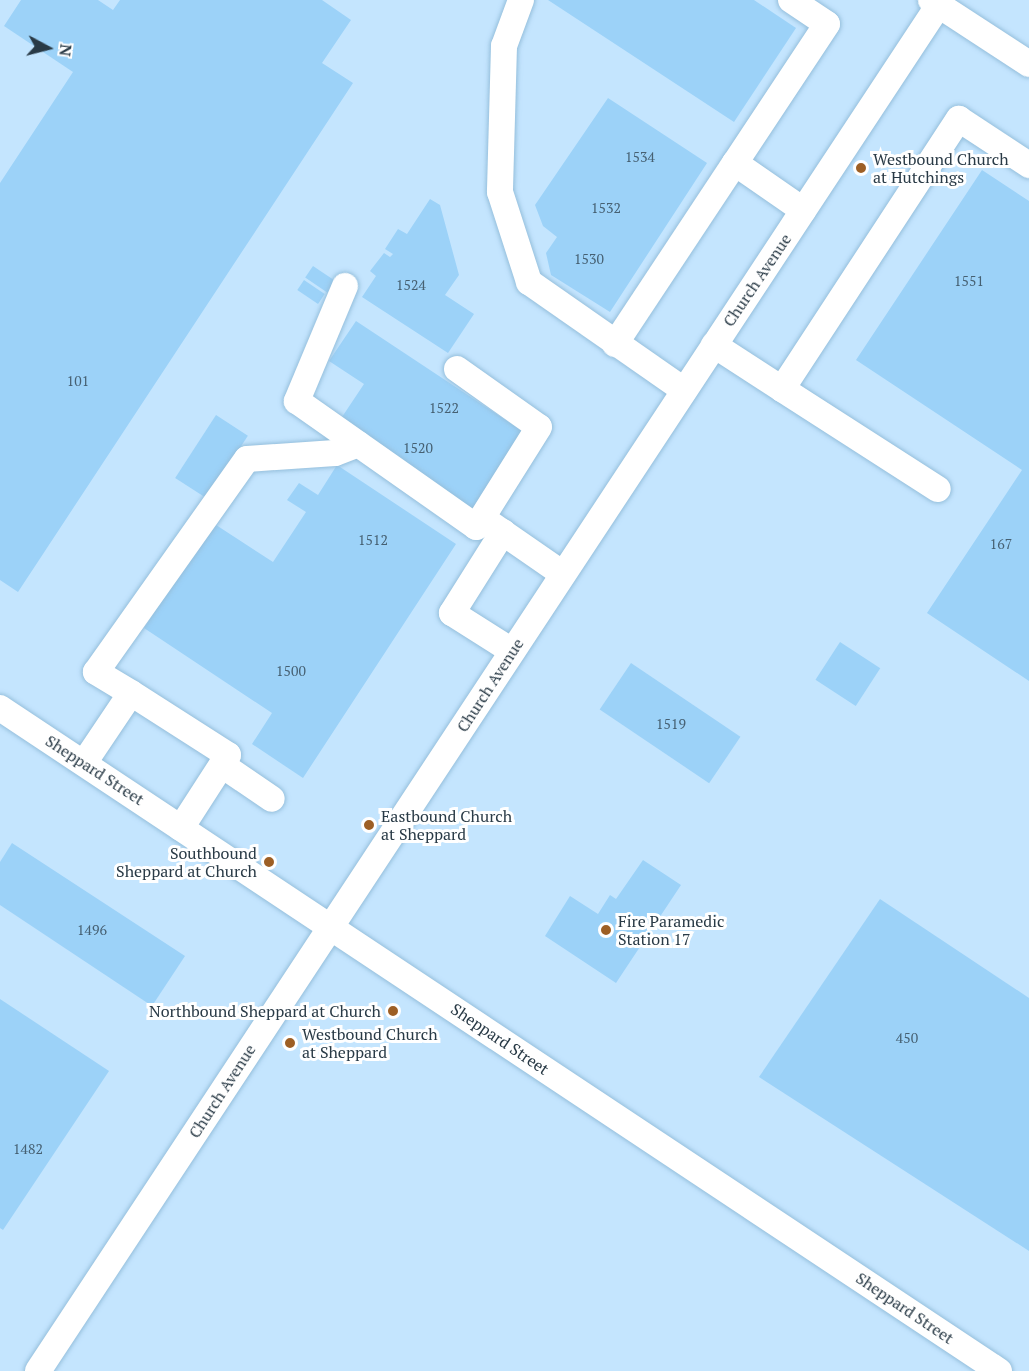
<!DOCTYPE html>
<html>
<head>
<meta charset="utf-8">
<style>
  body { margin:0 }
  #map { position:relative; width:1029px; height:1371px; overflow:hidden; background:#c4e5fe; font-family:"PT Serif",serif }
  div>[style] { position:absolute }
  .building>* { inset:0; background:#9cd2f8; transform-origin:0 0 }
  .roads { filter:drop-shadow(0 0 2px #95bfdc) drop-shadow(0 0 2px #95bfdc) }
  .minor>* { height:26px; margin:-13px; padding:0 13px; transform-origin:13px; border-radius:13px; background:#fff }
  .dots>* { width:16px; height:16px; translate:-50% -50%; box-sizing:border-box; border:3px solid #fff; border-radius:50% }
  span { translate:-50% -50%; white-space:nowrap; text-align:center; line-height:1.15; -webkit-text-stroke:6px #fff; paint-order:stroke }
  .number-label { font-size:14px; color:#466072 }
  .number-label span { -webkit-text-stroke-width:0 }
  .poi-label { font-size:16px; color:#293a46 }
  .left { translate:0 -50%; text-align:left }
  .right { translate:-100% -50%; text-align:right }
  .street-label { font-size:16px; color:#293a46 }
  .north { position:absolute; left:18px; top:18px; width:60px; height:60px; -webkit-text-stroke:4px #fff; paint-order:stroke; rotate:97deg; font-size:16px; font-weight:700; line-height:24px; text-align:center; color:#293a46 }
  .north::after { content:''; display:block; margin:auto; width:21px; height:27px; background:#293a46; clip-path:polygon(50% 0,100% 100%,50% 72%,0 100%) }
</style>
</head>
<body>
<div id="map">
  <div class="building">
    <div style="clip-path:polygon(21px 0,98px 0,113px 10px,120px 0,322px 0,351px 20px,322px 63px,353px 83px,18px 592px,0 580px,0 183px,73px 72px,4px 26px)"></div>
    <div style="clip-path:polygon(548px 0,754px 0,796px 28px,734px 122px)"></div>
    <div style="clip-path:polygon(608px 98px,707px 163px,610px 312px,551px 275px,546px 253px,557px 237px,543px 226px,535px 205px)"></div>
    <div style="clip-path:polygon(982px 170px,1029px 201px,1029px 681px,927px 613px,1022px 470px,856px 360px)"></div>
    <div style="clip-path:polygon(430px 199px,440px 205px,459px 275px,445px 295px,474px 314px,448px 353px,362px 297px,376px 276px,370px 271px,384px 253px,390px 257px,393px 254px,385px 249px,398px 229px,407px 234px)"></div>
    <div style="left:313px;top:266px;width:27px;height:14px;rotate:34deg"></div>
    <div style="left:304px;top:280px;width:25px;height:12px;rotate:34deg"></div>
    <div style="clip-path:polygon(356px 321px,525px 433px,473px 512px,338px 423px,364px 384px,329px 361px)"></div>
    <div style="left:216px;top:415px;width:38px;height:75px;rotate:33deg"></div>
    <div style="clip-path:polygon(337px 465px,456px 544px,303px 778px,252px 744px,272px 713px,144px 628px,213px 523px,273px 562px,306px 512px,287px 500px,299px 483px,318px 495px)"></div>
    <div style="left:840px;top:642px;width:48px;height:45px;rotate:33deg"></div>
    <div style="left:631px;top:663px;width:132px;height:56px;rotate:34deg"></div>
    <div style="clip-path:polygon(12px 843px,185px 956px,152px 1006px,0 905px,0 862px)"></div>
    <div style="clip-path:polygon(643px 860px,681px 885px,616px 983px,545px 936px,570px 896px,598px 914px,610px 895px,616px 899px)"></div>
    <div style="clip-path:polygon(880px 899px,1029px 998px,1029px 1251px,759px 1077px)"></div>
    <div style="clip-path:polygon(0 999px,109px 1071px,3px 1230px,0 1228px)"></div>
  </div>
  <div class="roads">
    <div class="minor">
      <div style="left:521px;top:0;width:49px;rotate:110.3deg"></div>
      <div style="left:504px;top:46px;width:146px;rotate:91.6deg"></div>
      <div style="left:500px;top:192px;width:95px;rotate:72.1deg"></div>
      <div style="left:529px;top:282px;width:189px;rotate:34.9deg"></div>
      <div style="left:791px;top:0;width:43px;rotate:33.7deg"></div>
      <div style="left:827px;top:24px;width:167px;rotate:123.5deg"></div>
      <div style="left:735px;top:163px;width:83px;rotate:34.7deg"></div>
      <div style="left:931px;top:0;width:117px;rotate:33.1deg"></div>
      <div style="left:345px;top:286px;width:125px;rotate:112.7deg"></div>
      <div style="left:297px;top:401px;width:219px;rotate:35.1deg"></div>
      <div style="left:476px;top:527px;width:11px;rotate:-56deg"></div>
      <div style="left:615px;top:344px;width:217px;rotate:-56.5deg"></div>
      <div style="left:714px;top:345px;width:81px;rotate:32.9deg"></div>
      <div style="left:782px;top:389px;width:323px;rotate:-56.8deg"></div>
      <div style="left:959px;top:119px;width:84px;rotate:33.3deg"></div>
      <div style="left:457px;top:369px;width:100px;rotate:35.3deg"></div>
      <div style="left:539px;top:427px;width:107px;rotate:122.1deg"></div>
      <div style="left:482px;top:518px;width:98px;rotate:34.7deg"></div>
      <div style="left:782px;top:389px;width:185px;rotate:32.7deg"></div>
      <div style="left:503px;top:532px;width:96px;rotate:122.2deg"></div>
      <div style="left:452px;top:613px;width:71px;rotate:32.3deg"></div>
      <div style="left:131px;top:693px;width:115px;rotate:32.6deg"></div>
      <div style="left:228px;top:755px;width:87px;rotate:122.8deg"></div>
      <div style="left:0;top:708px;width:1199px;rotate:33.57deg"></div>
      <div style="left:84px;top:763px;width:84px;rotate:-56.1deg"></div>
      <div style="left:131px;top:693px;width:41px;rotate:-149deg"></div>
      <div style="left:96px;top:672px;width:261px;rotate:-54.7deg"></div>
      <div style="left:247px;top:459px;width:88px;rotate:-3.9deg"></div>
      <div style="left:335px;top:453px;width:25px;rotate:-21deg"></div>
      <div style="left:222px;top:765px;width:60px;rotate:34.2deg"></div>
      <div style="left:38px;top:1371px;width:1642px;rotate:-56.6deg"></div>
    </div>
  </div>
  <div class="dots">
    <div style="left:861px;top:168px;background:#9d5f25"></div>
    <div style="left:369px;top:825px;background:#9d5f25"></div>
    <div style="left:269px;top:862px;background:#9d5f25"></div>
    <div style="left:606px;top:930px;background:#9d5f25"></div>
    <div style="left:393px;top:1011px;background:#9d5f25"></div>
    <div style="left:290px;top:1043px;background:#9d5f25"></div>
  </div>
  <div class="number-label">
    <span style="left:640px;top:157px">1534</span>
    <span style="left:606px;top:208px">1532</span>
    <span style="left:589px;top:259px">1530</span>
    <span style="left:969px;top:281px">1551</span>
    <span style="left:411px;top:285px">1524</span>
    <span style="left:78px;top:381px">101</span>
    <span style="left:444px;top:408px">1522</span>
    <span style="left:418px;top:448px">1520</span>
    <span style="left:373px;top:540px">1512</span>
    <span style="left:1001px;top:544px">167</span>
    <span style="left:291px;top:671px">1500</span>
    <span style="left:671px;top:724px">1519</span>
    <span style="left:92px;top:930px">1496</span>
    <span style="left:907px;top:1038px">450</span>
    <span style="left:28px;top:1149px">1482</span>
  </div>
  <div class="poi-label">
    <span class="left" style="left:873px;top:168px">Westbound Church<br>at Hutchings</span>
    <span class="left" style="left:381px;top:825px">Eastbound Church<br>at Sheppard</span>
    <span class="right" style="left:257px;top:862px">Southbound<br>Sheppard at Church</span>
    <span class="left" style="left:618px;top:930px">Fire Paramedic<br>Station 17</span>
    <span class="right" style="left:381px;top:1011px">Northbound Sheppard at Church</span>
    <span class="left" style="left:302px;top:1043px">Westbound Church<br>at Sheppard</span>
  </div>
  <div class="street-label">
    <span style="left:757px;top:280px;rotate:-56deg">Church Avenue</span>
    <span style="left:490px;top:685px;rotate:-57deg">Church Avenue</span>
    <span style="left:95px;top:770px;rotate:33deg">Sheppard Street</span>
    <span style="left:500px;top:1039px;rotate:34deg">Sheppard Street</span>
    <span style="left:222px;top:1091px;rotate:-57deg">Church Avenue</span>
    <span style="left:905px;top:1308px;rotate:34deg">Sheppard Street</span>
  </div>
  <div class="north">N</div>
</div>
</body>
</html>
